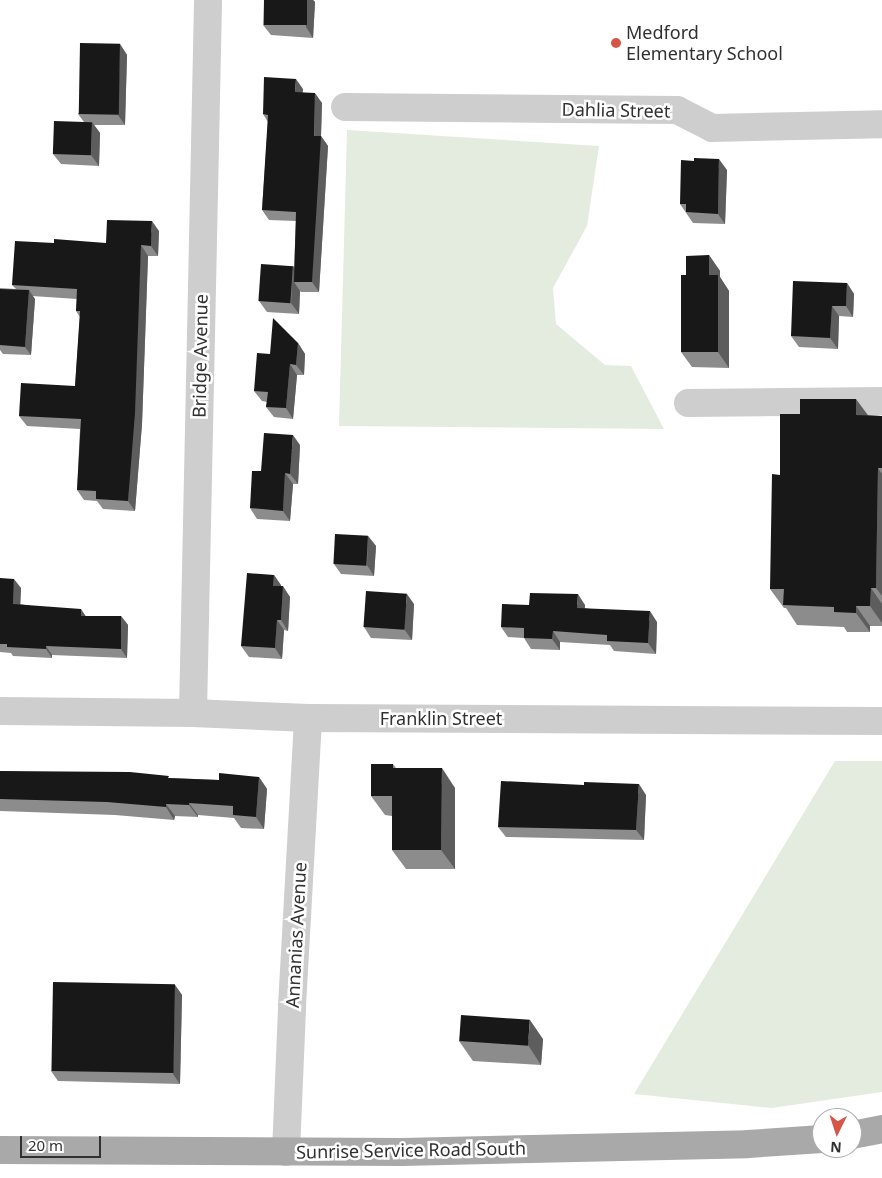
<!DOCTYPE html>
<html>
<head>
<meta charset="utf-8">
<style>
  body { margin:0 }
  #map { position:relative; width:882px; height:1178px; overflow:hidden; background:#fff; font-family:"Noto Sans",sans-serif }
  div>[style] { position:absolute }
  .green>* { inset:0; background:#e4ece0 }
  .minor>* { height:28px; margin:-14px; padding:0 14px; transform-origin:14px; border-radius:14px; background:#cecece }
  .major>* { height:28px; margin:-14px; padding:0 14px; transform-origin:14px; border-radius:14px; background:#a9a9a9 }
  .wall>* { inset:0; background:#8c8c8c }
  .shaded-wall>* { inset:0; background:#5d5d5d }
  .building>* { inset:0; background:#181818; transform-origin:0 0 }
  .dots>* { width:14px; height:14px; translate:-50% -50%; box-sizing:border-box; border:2px solid #fff; border-radius:50% }
  span { translate:-50% -50%; white-space:nowrap; text-align:center; line-height:1.15; -webkit-text-stroke:5px #fff; paint-order:stroke }
  .poi-label { font-size:18px; color:#313131 }
  .left { translate:0 -50%; text-align:left }
  .street-label { font-size:18px; color:#313131 }
  .north { position:absolute; left:812px; top:1108px; width:50px; height:50px; box-sizing:border-box; background:#fff; border:1px solid #adadad; border-radius:50%; rotate:184deg; font-size:14px; font-weight:700; line-height:20px; text-align:center; color:#313131 }
  .north::after { content:''; display:block; margin:auto; width:18px; height:22px; background:#d55646; clip-path:polygon(50% 0,100% 100%,50% 72%,0 100%) }
  .scale { position:absolute; left:20px; top:1136px; width:81px; height:22px; box-sizing:border-box; border:2px solid #313131; border-top:0; padding-left:6px; font-size:15px; line-height:18px; white-space:nowrap; color:#313131; -webkit-text-stroke:4px #fff; paint-order:stroke }
</style>
</head>
<body>
<div id="map">
  <div class="green">
    <div style="clip-path:polygon(347px 130px,599px 146px,587px 226px,553px 288px,556px 324px,605px 365px,631px 366px,664px 429px,339px 426px)"></div>
    <div style="clip-path:polygon(835px 761px,882px 761px,882px 1092px,772px 1108px,634px 1094px)"></div>
  </div>
  <div class="minor">
    <div style="left:345px;top:107px;width:332px;rotate:0.5deg"></div>
    <div style="left:677px;top:110px;width:39px;rotate:27deg"></div>
    <div style="left:712px;top:128px;width:170px;rotate:-1.3deg"></div>
    <div style="left:688px;top:403px;width:194px;rotate:-0.6deg"></div>
    <div style="left:0;top:711px;width:193px;rotate:0.6deg"></div>
    <div style="left:193px;top:713px;width:115px;rotate:2.5deg"></div>
    <div style="left:308px;top:718px;width:574px;rotate:0.3deg"></div>
    <div style="left:193px;top:713px;width:713px;rotate:-88.79deg"></div>
    <div style="left:286px;top:1152px;width:146px;rotate:-87.6deg"></div>
    <div style="left:292px;top:1006px;width:288px;rotate:-86.8deg"></div>
  </div>
  <div class="major">
    <div style="left:852px;top:1135px;width:31px;rotate:-11deg"></div>
    <div style="left:0;top:1150px;width:402px;rotate:0.3deg"></div>
    <div style="left:402px;top:1152px;width:346px;rotate:-1.3deg"></div>
    <div style="left:748px;top:1144px;width:74px;rotate:-3.9deg"></div>
  </div>
  <div class="wall">
    <div style="clip-path:polygon(264px 0,313px 0,315px 2px,313px 38px,271px 35px,263px 25px)"></div>
    <div style="clip-path:polygon(120px 44px,127px 55px,125px 125px,94px 125px,100px 133px,99px 166px,61px 164px,53px 154px,84px 122px,78px 114px)"></div>
    <div style="clip-path:polygon(303px 89px,302px 93px,322px 103px,321px 136px,328px 146px,319px 292px,301px 292px,300px 291px,299px 314px,267px 312px,259px 301px,293px 266px,294px 267px,296px 221px,269px 220px,262px 210px,268px 122px,263px 114px)"></div>
    <div style="clip-path:polygon(694px 161px,727px 170px,725px 224px,693px 223px,680px 204px)"></div>
    <div style="clip-path:polygon(159px 231px,158px 256px,148px 256px,142px 424px,135px 511px,103px 509px,97px 501px,84px 500px,77px 490px,80px 429px,27px 426px,19px 416px,75px 386px,80px 317px,76px 311px,77px 299px,32px 296px,35px 299px,31px 355px,3px 354px,0 350px,0 288px,16px 289px,12px 285px,54px 243px,106px 243px)"></div>
    <div style="clip-path:polygon(709px 255px,720px 271px,720px 277px,729px 291px,729px 368px,692px 367px,681px 352px,686px 275px)"></div>
    <div style="clip-path:polygon(847px 283px,854px 294px,853px 317px,839px 316px,838px 349px,799px 347px,791px 336px)"></div>
    <div style="clip-path:polygon(298px 343px,305px 354px,304px 375px,297px 375px,293px 419px,274px 417px,266px 407px,267px 402px,262px 401px,254px 391px,270px 354px)"></div>
    <div style="clip-path:polygon(868px 415px,882px 416px,882px 626px,870px 626px,870px 632px,847px 632px,844px 627px,797px 625px,786px 608px,784px 608px,770px 589px)"></div>
    <div style="clip-path:polygon(300px 445px,298px 484px,293px 484px,290px 521px,257px 519px,250px 508px,261px 471px)"></div>
    <div style="clip-path:polygon(368px 536px,376px 546px,374px 576px,341px 574px,334px 564px)"></div>
    <div style="clip-path:polygon(274px 575px,281px 586px,290px 597px,288px 631px,284px 630px,282px 659px,249px 657px,241px 646px)"></div>
    <div style="clip-path:polygon(0 578px,21px 588px,20px 604px,86px 616px,121px 616px,128px 625px,127px 658px,52px 655px,52px 658px,13px 656px,11px 653px,0 652px)"></div>
    <div style="clip-path:polygon(414px 604px,412px 640px,371px 638px,364px 627px)"></div>
    <div style="clip-path:polygon(529px 605px,585px 605px,585px 608px,657px 622px,656px 654px,614px 651px,610px 645px,560px 642px,560px 650px,531px 649px,524px 638px,508px 637px,501px 627px)"></div>
    <div style="clip-path:polygon(393px 764px,396px 768px,455px 788px,455px 869px,406px 869px,392px 850px,392px 816px,385px 815px,371px 796px)"></div>
    <div style="clip-path:polygon(0 771px,219px 780px,259px 777px,267px 789px,264px 829px,241px 828px,234px 818px,198px 815px,198px 817px,175px 816px,174px 820px,115px 815px,0 811px)"></div>
    <div style="clip-path:polygon(584px 785px,646px 795px,644px 840px,506px 837px,498px 827px)"></div>
    <div style="clip-path:polygon(175px 985px,182px 995px,180px 1084px,58px 1081px,51px 1071px)"></div>
    <div style="clip-path:polygon(543px 1039px,541px 1065px,473px 1061px,459px 1041px)"></div>
  </div>
  <div class="shaded-wall">
    <div style="clip-path:polygon(307px 0,313px 0,315px 2px,313px 38px,306px 27px)"></div>
    <div style="clip-path:polygon(120px 44px,127px 55px,125px 125px,118px 115px)"></div>
    <div style="clip-path:polygon(296px 79px,303px 89px,302px 102px,295px 92px)"></div>
    <div style="clip-path:polygon(315px 93px,322px 103px,321px 136px,328px 146px,319px 292px,312px 282px)"></div>
    <div style="clip-path:polygon(92px 122px,100px 133px,99px 166px,91px 155px)"></div>
    <div style="clip-path:polygon(719px 159px,727px 170px,725px 224px,718px 214px)"></div>
    <div style="clip-path:polygon(152px 221px,159px 231px,158px 256px,151px 246px)"></div>
    <div style="clip-path:polygon(141px 245px,148px 256px,142px 424px,135px 511px,128px 501px)"></div>
    <div style="clip-path:polygon(709px 255px,720px 271px,720px 277px,729px 291px,729px 368px,718px 352px,709px 275px)"></div>
    <div style="clip-path:polygon(293px 266px,301px 277px,294px 282px,300px 291px,299px 314px,291px 303px)"></div>
    <div style="clip-path:polygon(847px 283px,854px 294px,853px 317px,846px 306px)"></div>
    <div style="clip-path:polygon(29px 290px,35px 299px,31px 355px,25px 347px)"></div>
    <div style="clip-path:polygon(832px 306px,839px 316px,838px 349px,830px 338px)"></div>
    <div style="clip-path:polygon(298px 343px,305px 354px,304px 375px,296px 365px)"></div>
    <div style="clip-path:polygon(290px 364px,297px 375px,293px 419px,286px 408px)"></div>
    <div style="clip-path:polygon(856px 399px,870px 418px,856px 415px)"></div>
    <div style="clip-path:polygon(293px 435px,300px 445px,298px 484px,290px 474px)"></div>
    <div style="clip-path:polygon(878px 468px,882px 474px,882px 596px,876px 588px)"></div>
    <div style="clip-path:polygon(285px 473px,293px 484px,290px 521px,283px 511px)"></div>
    <div style="clip-path:polygon(368px 536px,376px 546px,374px 576px,367px 565px)"></div>
    <div style="clip-path:polygon(274px 575px,281px 585px,280px 596px,273px 586px)"></div>
    <div style="clip-path:polygon(14px 579px,21px 588px,20px 613px,13px 604px)"></div>
    <div style="clip-path:polygon(283px 586px,290px 597px,288px 631px,281px 620px)"></div>
    <div style="clip-path:polygon(871px 588px,882px 604px,882px 623px,870px 606px)"></div>
    <div style="clip-path:polygon(407px 594px,414px 604px,412px 640px,404px 629px)"></div>
    <div style="clip-path:polygon(578px 594px,585px 605px,584px 618px,577px 608px)"></div>
    <div style="clip-path:polygon(856px 606px,870px 626px,870px 632px,856px 613px)"></div>
    <div style="clip-path:polygon(81px 609px,87px 618px,81px 616px)"></div>
    <div style="clip-path:polygon(650px 611px,657px 622px,656px 654px,648px 643px)"></div>
    <div style="clip-path:polygon(121px 616px,128px 625px,127px 658px,121px 649px)"></div>
    <div style="clip-path:polygon(277px 620px,284px 630px,282px 659px,275px 648px)"></div>
    <div style="clip-path:polygon(553px 631px,560px 642px,560px 650px,552px 639px)"></div>
    <div style="clip-path:polygon(46px 646px,52px 655px,52px 658px,46px 649px)"></div>
    <div style="clip-path:polygon(442px 768px,455px 788px,455px 869px,441px 850px)"></div>
    <div style="clip-path:polygon(259px 777px,267px 789px,264px 829px,256px 817px)"></div>
    <div style="clip-path:polygon(639px 784px,646px 795px,644px 840px,636px 830px)"></div>
    <div style="clip-path:polygon(189px 803px,198px 815px,198px 817px,189px 805px)"></div>
    <div style="clip-path:polygon(166px 804px,175px 816px,174px 820px,166px 807px)"></div>
    <div style="clip-path:polygon(175px 985px,182px 995px,180px 1084px,173px 1074px)"></div>
    <div style="clip-path:polygon(530px 1020px,543px 1039px,541px 1065px,528px 1045px)"></div>
  </div>
  <div class="building">
    <div style="left:264px;top:0;width:43px;height:25px"></div>
    <div style="left:80px;top:43px;width:40px;height:71px;rotate:1deg"></div>
    <div style="clip-path:polygon(264px 77px,296px 79px,295px 92px,315px 93px,314px 136px,321px 136px,312px 282px,294px 282px,296px 212px,262px 210px,268px 115px,263px 114px)"></div>
    <div style="left:54px;top:121px;width:38px;height:33px;rotate:2deg"></div>
    <div style="clip-path:polygon(694px 158px,719px 159px,718px 214px,686px 212px,686px 204px,680px 204px,681px 160px,694px 161px)"></div>
    <div style="clip-path:polygon(107px 220px,152px 221px,151px 246px,141px 245px,135px 413px,128px 501px,96px 499px,96px 491px,77px 490px,81px 419px,19px 416px,21px 383px,75px 386px,80px 311px,76px 311px,77px 289px,12px 285px,15px 241px,54px 243px,54px 239px,106px 243px)"></div>
    <div style="clip-path:polygon(709px 255px,709px 275px,718px 275px,718px 352px,681px 352px,681px 275px,686px 275px,686px 256px)"></div>
    <div style="left:261px;top:264px;width:32px;height:37px;rotate:4deg"></div>
    <div style="clip-path:polygon(793px 281px,847px 283px,846px 306px,832px 306px,830px 338px,791px 336px)"></div>
    <div style="clip-path:polygon(0 289px,29px 290px,25px 347px,0 345px)"></div>
    <div style="clip-path:polygon(273px 318px,298px 343px,296px 365px,290px 364px,286px 408px,266px 407px,268px 392px,254px 391px,257px 353px,270px 354px)"></div>
    <div style="clip-path:polygon(800px 399px,856px 399px,856px 415px,882px 416px,882px 468px,878px 468px,876px 588px,871px 588px,870px 606px,856px 606px,856px 613px,834px 612px,834px 607px,783px 605px,784px 589px,770px 589px,772px 474px,780px 475px,780px 414px,800px 414px)"></div>
    <div style="clip-path:polygon(264px 433px,293px 435px,290px 474px,285px 473px,283px 511px,250px 508px,252px 471px,261px 471px)"></div>
    <div style="left:335px;top:534px;width:33px;height:30px;rotate:3deg"></div>
    <div style="clip-path:polygon(247px 573px,274px 575px,273px 586px,283px 586px,281px 620px,277px 620px,275px 648px,241px 646px)"></div>
    <div style="clip-path:polygon(0 578px,14px 579px,13px 604px,81px 609px,81px 616px,121px 616px,121px 649px,46px 646px,46px 649px,7px 647px,7px 644px,0 644px)"></div>
    <div style="left:366px;top:591px;width:41px;height:36px;rotate:4deg"></div>
    <div style="clip-path:polygon(530px 593px,578px 594px,577px 608px,650px 611px,648px 643px,607px 641px,607px 635px,553px 631px,552px 639px,524px 638px,524px 628px,501px 627px,502px 604px,529px 605px)"></div>
    <div style="clip-path:polygon(371px 764px,393px 764px,393px 768px,442px 768px,441px 850px,392px 850px,392px 796px,371px 796px)"></div>
    <div style="clip-path:polygon(0 771px,130px 772px,169px 776px,168px 778px,219px 780px,219px 773px,259px 777px,256px 817px,233px 815px,233px 806px,189px 803px,189px 805px,166px 804px,166px 807px,107px 802px,0 799px)"></div>
    <div style="clip-path:polygon(501px 781px,584px 785px,584px 782px,639px 784px,636px 830px,498px 827px)"></div>
    <div style="left:53px;top:982px;width:122px;height:89px;rotate:1deg"></div>
    <div style="left:461px;top:1015px;width:69px;height:26px;rotate:4deg"></div>
  </div>
  <div class="dots">
    <div style="left:616px;top:43px;background:#d55646"></div>
  </div>
  <div class="poi-label">
    <span class="left" style="left:626px;top:43px">Medford<br>Elementary School</span>
  </div>
  <div class="street-label">
    <span style="left:616px;top:110px;rotate:1deg">Dahlia Street</span>
    <span style="left:200px;top:356px;rotate:-89deg">Bridge Avenue</span>
    <span style="left:441px;top:718px">Franklin Street</span>
    <span style="left:296px;top:935px;rotate:-87deg">Annanias Avenue</span>
    <span style="left:411px;top:1150px;rotate:-1deg">Sunrise Service Road South</span>
  </div>
  <div class="north">N</div>
  <div class="scale">20 m</div>
</div>
</body>
</html>
